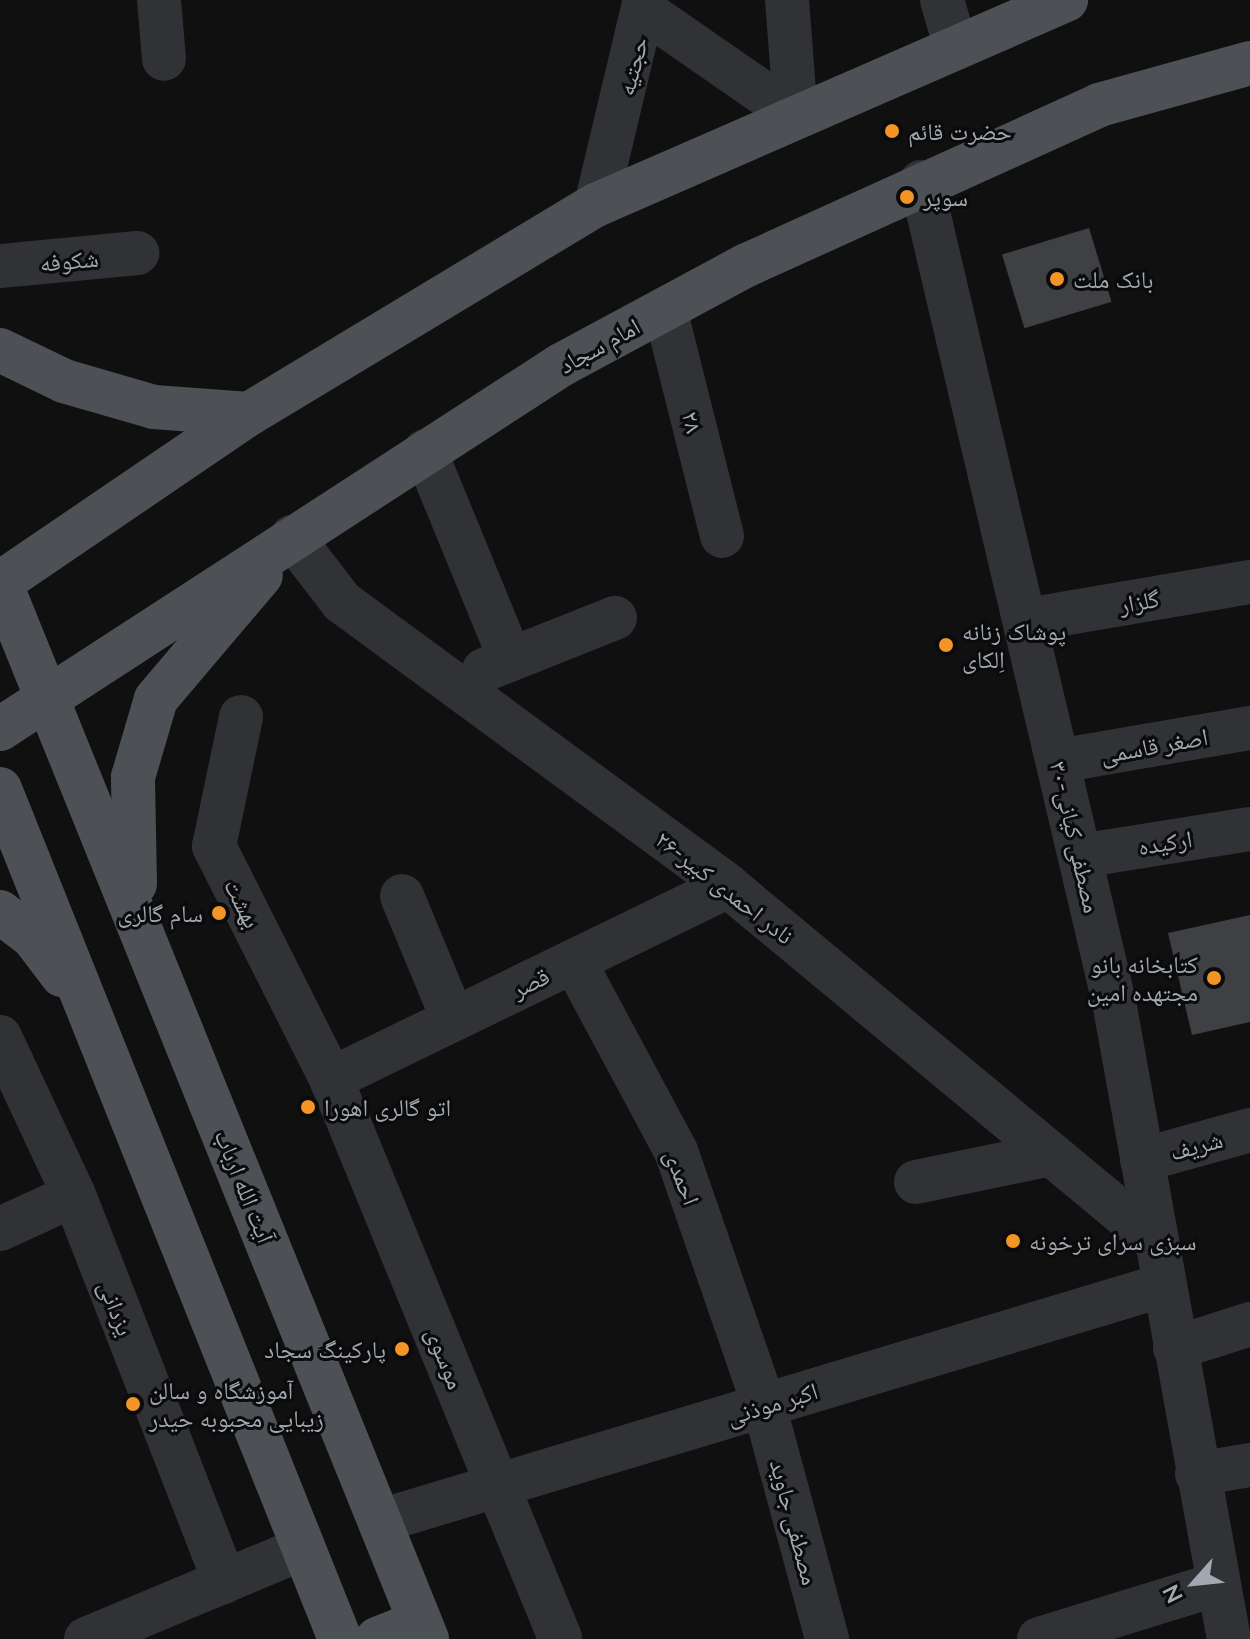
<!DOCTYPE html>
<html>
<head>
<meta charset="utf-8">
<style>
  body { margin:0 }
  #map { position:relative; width:1250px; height:1639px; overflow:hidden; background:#101011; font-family:Lato,"Noto Naskh Arabic",sans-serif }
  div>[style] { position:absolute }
  .building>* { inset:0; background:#3f4044; transform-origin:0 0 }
  .minor>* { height:44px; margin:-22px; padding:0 22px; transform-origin:22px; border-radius:22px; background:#313236 }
  .major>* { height:44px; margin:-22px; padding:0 22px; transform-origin:22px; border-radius:22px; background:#4d5055 }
  .dots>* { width:22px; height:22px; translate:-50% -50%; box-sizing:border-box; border:4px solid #0b0b0c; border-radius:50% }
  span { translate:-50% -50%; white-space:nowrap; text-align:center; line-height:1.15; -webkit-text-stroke:6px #0b0b0c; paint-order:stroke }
  .street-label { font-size:24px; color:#a1a8b2 }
  .poi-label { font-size:24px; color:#a1a8b2 }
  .left { translate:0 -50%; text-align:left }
  .right { translate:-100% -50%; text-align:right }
  .north { position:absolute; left:1154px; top:1543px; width:80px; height:80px; -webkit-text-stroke:6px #0b0b0c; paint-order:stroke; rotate:243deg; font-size:22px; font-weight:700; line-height:32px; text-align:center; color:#a1a8b2 }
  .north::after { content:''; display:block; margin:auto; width:28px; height:36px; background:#a1a8b2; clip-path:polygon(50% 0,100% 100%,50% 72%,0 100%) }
</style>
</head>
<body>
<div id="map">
  <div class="building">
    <div style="left:1089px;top:228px;width:77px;height:91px;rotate:73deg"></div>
    <div style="clip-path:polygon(1250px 915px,1250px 1022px,1192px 1035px,1168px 933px)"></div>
  </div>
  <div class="minor">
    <div style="left:159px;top:0;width:59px;rotate:85.2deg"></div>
    <div style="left:787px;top:0;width:116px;rotate:85.6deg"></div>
    <div style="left:942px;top:0;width:50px;rotate:73.7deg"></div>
    <div style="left:646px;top:12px;width:183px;rotate:34.7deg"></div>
    <div style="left:921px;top:182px;width:842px;rotate:76.76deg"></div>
    <div style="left:1114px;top:1002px;width:647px;rotate:79.77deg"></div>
    <div style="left:596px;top:205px;width:211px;rotate:-76.6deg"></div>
    <div style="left:0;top:266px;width:138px;rotate:-5.4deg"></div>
    <div style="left:665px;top:309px;width:234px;rotate:75.9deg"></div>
    <div style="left:425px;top:451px;width:224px;rotate:67.7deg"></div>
    <div style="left:292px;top:537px;width:82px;rotate:52.4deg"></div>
    <div style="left:342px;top:602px;width:479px;rotate:36.3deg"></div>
    <div style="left:728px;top:886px;width:557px;rotate:39.69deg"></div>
    <div style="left:1027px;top:620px;width:226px;rotate:-9.7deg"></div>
    <div style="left:484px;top:670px;width:141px;rotate:-21.7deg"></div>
    <div style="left:241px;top:717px;width:132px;rotate:101.8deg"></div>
    <div style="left:214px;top:846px;width:261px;rotate:63.3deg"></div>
    <div style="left:331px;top:1079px;width:604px;rotate:67.72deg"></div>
    <div style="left:1058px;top:761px;width:195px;rotate:-9.8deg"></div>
    <div style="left:1080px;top:856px;width:172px;rotate:-9deg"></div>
    <div style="left:402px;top:896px;width:133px;rotate:67.5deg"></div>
    <div style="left:574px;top:961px;width:216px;rotate:61.8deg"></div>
    <div style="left:676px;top:1151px;width:269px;rotate:70.9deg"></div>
    <div style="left:764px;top:1405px;width:242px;rotate:74.9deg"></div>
    <div style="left:0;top:1037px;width:174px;rotate:64.9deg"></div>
    <div style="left:74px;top:1195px;width:415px;rotate:68.7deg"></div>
    <div style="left:331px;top:1079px;width:441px;rotate:-25.9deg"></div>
    <div style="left:1142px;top:1160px;width:112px;rotate:-15.5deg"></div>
    <div style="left:916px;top:1182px;width:138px;rotate:-11.7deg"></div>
    <div style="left:0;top:1229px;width:81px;rotate:-24.7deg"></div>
    <div style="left:1175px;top:1348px;width:79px;rotate:-17.7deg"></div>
    <div style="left:1197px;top:1474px;width:54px;rotate:-9.6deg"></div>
    <div style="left:380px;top:1521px;width:819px;rotate:-16.75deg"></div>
    <div style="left:86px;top:1639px;width:236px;rotate:-22.7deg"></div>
    <div style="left:1039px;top:1639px;width:187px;rotate:-17.1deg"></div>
  </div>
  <div class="major">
    <div style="left:0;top:350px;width:71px;rotate:25.8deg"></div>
    <div style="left:64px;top:381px;width:94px;rotate:16.1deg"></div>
    <div style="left:154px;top:407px;width:95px;rotate:4.2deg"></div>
    <div style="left:0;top:582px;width:1140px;rotate:68deg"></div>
    <div style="left:0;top:583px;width:301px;rotate:-34.2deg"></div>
    <div style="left:249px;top:414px;width:405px;rotate:-31.1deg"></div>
    <div style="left:596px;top:205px;width:513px;rotate:-23.57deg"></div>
    <div style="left:0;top:729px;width:669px;rotate:-32.98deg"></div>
    <div style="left:561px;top:365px;width:211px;rotate:-28.3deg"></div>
    <div style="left:747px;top:265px;width:387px;rotate:-24.4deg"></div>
    <div style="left:1099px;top:105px;width:157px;rotate:-15.5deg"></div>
    <div style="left:0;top:789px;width:915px;rotate:68.2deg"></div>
    <div style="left:135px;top:884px;width:107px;rotate:-91.1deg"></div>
    <div style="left:133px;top:777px;width:81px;rotate:-73.6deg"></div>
    <div style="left:156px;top:699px;width:162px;rotate:-49.7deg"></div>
    <div style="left:0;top:912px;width:41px;rotate:37.1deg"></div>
    <div style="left:33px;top:937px;width:48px;rotate:52.7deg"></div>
    <div style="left:377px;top:1639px;width:46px;rotate:-21.6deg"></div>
  </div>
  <div class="dots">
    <div style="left:892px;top:131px;background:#f29426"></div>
    <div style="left:907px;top:197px;background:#f29426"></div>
    <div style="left:1057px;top:279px;background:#f29426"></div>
    <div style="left:946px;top:645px;background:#f29426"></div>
    <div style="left:219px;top:913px;background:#f29426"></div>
    <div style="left:1214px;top:978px;background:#f29426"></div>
    <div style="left:308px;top:1107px;background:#f29426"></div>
    <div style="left:1013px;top:1241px;background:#f29426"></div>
    <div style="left:402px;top:1349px;background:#f29426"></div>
    <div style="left:133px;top:1404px;background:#f29426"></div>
  </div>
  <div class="street-label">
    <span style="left:632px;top:66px;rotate:-75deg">حجتیه</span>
    <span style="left:69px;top:260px;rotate:-5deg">شکوفه</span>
    <span style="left:599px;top:345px;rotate:-29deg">امام سجاد</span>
    <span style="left:693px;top:422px;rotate:76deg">۲۸</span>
    <span style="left:1139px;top:601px;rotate:-10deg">گلزار</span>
    <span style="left:1154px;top:745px;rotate:-10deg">اصغر قاسمی</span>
    <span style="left:1076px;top:837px;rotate:77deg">۳۰-مصطفی کیانی</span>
    <span style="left:1165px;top:842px;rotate:-9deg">ارکیده</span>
    <span style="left:725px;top:887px;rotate:38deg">۲۶-نادر احمدی کبیر</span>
    <span style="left:243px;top:903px;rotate:63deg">بهشت</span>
    <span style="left:530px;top:982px;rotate:-26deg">قصر</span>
    <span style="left:1196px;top:1145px;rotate:-15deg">شریف</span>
    <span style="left:683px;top:1177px;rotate:69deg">احمدی</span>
    <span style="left:245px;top:1186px;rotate:68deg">آیت الله ارباب</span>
    <span style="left:117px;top:1308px;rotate:69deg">یزدانی</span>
    <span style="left:446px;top:1358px;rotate:68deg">موسوی</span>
    <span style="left:772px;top:1403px;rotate:-17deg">اکبر موذنی</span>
    <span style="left:795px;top:1522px;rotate:75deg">مصطفی جاوید</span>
  </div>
  <div class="poi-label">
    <span class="left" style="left:908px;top:131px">حضرت قائم</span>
    <span class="left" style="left:923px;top:197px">سوپر</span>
    <span class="left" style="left:1073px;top:279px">بانک ملت</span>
    <span class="left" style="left:962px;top:645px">پوشاک زنانه<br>اِلکای</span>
    <span class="right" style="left:203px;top:913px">سام گالری</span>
    <span class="right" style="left:1198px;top:978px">کتابخانه بانو<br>مجتهده امین</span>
    <span class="left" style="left:324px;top:1107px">اتو گالری اهورا</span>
    <span class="left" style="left:1029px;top:1241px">سبزی سرای ترخونه</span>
    <span class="right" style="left:386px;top:1349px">پارکینگ سجاد</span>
    <span class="left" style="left:149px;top:1404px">آموزشگاه و سالن<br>زیبایی محبوبه حیدر</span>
  </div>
  <div class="north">N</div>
</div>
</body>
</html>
